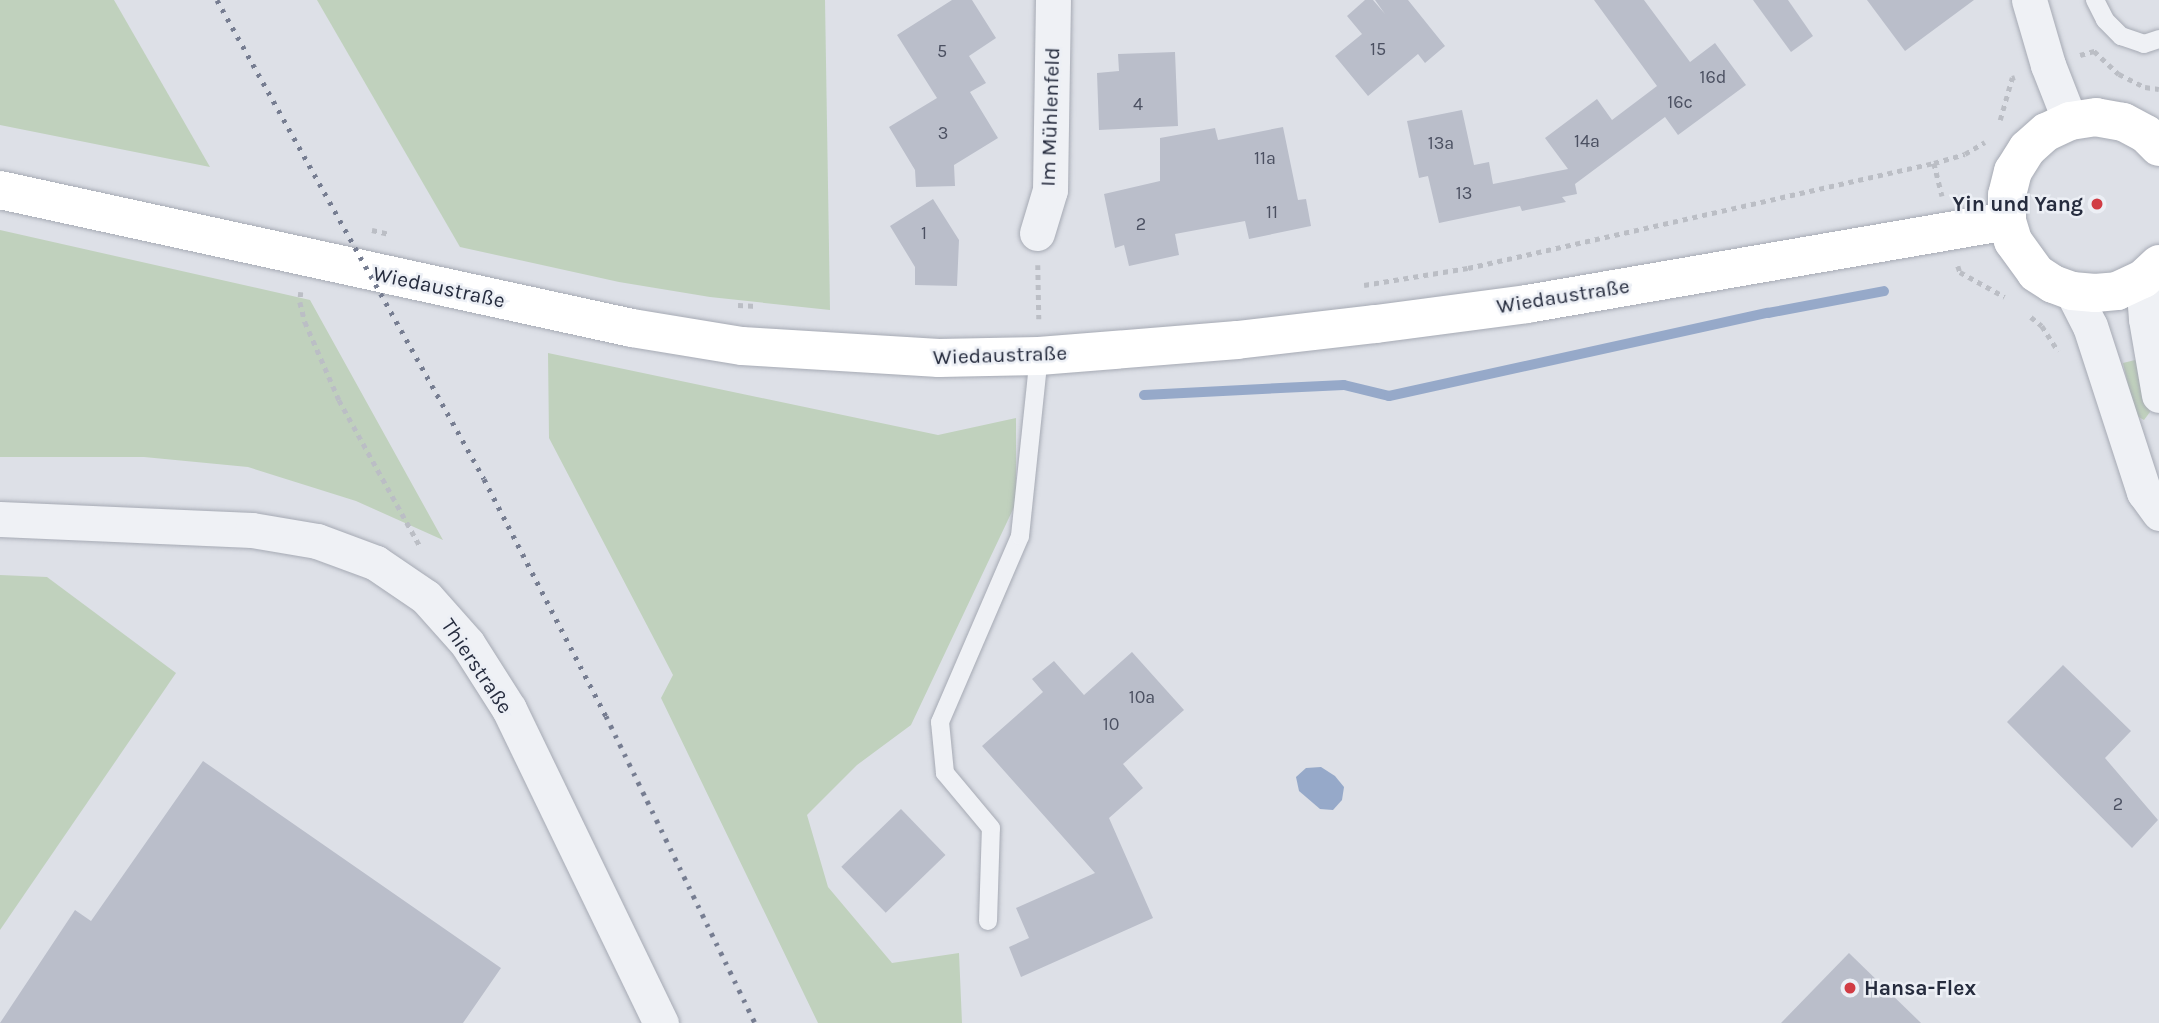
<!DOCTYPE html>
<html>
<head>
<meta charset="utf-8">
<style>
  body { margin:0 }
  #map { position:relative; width:2159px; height:1023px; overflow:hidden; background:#dde0e7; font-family:Karla,sans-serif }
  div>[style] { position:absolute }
  .green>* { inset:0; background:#c0d1bd }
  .water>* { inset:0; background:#96a9c9 }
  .stream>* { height:10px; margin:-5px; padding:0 5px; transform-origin:5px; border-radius:5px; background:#96a9c9 }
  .building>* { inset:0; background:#babeca; transform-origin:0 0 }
  .path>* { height:4.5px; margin-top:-2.25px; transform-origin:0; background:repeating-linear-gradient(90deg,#bbbec5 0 5px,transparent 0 10px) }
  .roads { filter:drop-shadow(0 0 2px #a6aab4) drop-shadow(0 0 2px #a6aab4) }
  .service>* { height:18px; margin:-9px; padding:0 9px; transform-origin:9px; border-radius:9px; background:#eff1f5 }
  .minor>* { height:35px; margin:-17.5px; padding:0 17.5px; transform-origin:17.5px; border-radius:17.5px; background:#eff1f5 }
  .secondary>* { height:38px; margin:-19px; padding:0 19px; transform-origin:19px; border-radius:19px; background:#fff }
  .rail>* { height:5px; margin-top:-2.5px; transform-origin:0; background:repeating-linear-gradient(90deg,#767d91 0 3.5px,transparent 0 10.5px) }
  .dots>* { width:19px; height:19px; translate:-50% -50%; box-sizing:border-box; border:4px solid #eceff5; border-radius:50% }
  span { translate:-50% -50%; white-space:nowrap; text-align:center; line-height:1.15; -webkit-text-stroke:5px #eceff5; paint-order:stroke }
  .number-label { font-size:18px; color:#4b5061 }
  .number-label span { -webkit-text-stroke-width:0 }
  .street-label { font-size:21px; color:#262c3e }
  .poi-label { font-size:21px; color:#262c3e; font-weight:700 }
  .right { translate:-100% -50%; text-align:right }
  .left { translate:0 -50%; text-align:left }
</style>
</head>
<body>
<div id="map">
  <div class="green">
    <div style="clip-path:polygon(0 0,114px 0,210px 167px,0 125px)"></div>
    <div style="clip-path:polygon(317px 0,825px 0,830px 310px,710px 297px,619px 282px,460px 247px)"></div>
    <div style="clip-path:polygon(0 230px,310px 300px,443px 540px,356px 501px,248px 467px,144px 457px,0 457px)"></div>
    <div style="clip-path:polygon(548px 353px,938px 435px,1016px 418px,1016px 503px,911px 725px,857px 765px,807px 815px,828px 887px,892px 963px,959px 953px,962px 1023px,818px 1023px,661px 698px,673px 675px,549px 438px)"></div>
    <div style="clip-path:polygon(2139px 359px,2150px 412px,2144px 420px,2135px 415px,2123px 363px)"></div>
    <div style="clip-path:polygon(0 575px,47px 577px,176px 673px,0 930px)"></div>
  </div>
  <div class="water">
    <div style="clip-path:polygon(1321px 767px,1335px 776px,1344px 787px,1342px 800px,1333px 810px,1320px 809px,1299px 791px,1296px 777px,1306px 768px)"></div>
  </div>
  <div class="stream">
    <div style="left:1144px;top:395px;width:200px;rotate:-2.9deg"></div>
    <div style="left:1344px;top:385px;width:46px;rotate:13.7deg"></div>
    <div style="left:1389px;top:396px;width:388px;rotate:-12.4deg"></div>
    <div style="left:1768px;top:313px;width:118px;rotate:-10.7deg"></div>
  </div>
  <div class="building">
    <div style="clip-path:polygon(952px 0,972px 0,996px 38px,969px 56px,986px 83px,970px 92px,998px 138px,954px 165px,955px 186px,916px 187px,915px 170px,889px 127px,937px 98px,897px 35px)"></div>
    <div style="clip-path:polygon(1365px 0,1373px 0,1385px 14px,1375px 0,1408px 0,1445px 46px,1425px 63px,1418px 54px,1368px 96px,1335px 56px,1362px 34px,1347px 16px)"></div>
    <div style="clip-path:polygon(1594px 0,1644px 0,1690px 62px,1715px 43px,1746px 85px,1678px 135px,1665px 117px,1575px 184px,1577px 194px,1562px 197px,1566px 202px,1522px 211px,1520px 206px,1439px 223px,1428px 176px,1419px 178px,1407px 121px,1462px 110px,1474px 165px,1489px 162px,1493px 184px,1568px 169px,1545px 138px,1597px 99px,1612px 120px,1657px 86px)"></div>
    <div style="clip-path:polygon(1753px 0,1788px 0,1813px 36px,1791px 52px)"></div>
    <div style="clip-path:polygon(1867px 0,1974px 0,1905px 51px)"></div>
    <div style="clip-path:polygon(1175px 52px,1178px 126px,1099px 130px,1097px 73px,1119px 71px,1118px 54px)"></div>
    <div style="clip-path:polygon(1283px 127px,1298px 200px,1306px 199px,1311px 226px,1249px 239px,1245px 221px,1175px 234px,1179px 255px,1129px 266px,1124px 245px,1115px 248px,1104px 194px,1160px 181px,1160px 138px,1215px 128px,1218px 140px)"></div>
    <div style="clip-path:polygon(933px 199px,959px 240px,957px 286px,915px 285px,915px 267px,890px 226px)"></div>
    <div style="clip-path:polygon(1132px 652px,1184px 710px,1123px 764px,1143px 788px,1109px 818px,1153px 918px,1021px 977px,1009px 947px,1029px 938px,1016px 908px,1095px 873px,982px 746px,1043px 692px,1032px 679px,1054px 661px,1084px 695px)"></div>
    <div style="clip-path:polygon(2063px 665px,2131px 731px,2105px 758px,2158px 820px,2132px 848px,2007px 722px)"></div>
    <div style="clip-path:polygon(203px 761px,501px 968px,463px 1023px,0 1023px,75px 910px,91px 921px)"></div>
    <div style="left:901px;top:809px;width:64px;height:83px;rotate:46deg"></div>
    <div style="clip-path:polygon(1849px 953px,1921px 1023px,1781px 1023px)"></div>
  </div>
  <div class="path">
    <div style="left:2080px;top:55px;width:15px;rotate:-16deg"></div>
    <div style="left:2094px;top:51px;width:34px;rotate:43deg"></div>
    <div style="left:2119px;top:74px;width:29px;rotate:27deg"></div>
    <div style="left:2145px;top:87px;width:14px;rotate:8deg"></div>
    <div style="left:2000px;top:120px;width:44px;rotate:-74.1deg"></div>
    <div style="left:2012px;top:78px;width:3px;rotate:-18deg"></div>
    <div style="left:1934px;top:163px;width:34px;rotate:76deg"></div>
    <div style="left:372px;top:230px;width:18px;rotate:13deg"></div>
    <div style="left:1038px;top:265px;width:54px;rotate:88.9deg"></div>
    <div style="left:1958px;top:266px;width:6px;rotate:72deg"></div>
    <div style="left:1960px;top:272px;width:51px;rotate:29.1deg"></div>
    <div style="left:1364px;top:285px;width:105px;rotate:-9.3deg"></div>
    <div style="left:1468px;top:268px;width:478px;rotate:-12.7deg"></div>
    <div style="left:1934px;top:163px;width:32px;rotate:-16deg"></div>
    <div style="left:1965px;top:154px;width:23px;rotate:-31deg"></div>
    <div style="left:301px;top:292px;width:10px;rotate:96deg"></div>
    <div style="left:300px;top:302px;width:21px;rotate:76deg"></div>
    <div style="left:305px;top:322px;width:85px;rotate:66.4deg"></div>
    <div style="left:339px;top:400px;width:169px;rotate:61deg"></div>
    <div style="left:738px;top:305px;width:19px;rotate:3deg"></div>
    <div style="left:2031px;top:317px;width:14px;rotate:39deg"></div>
    <div style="left:2042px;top:326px;width:30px;rotate:57deg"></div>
  </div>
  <div class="roads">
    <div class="service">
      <div style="left:2095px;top:0;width:22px;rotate:63deg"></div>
      <div style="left:2105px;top:20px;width:23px;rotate:45deg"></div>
      <div style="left:2121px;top:36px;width:24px;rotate:19deg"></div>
      <div style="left:2144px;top:44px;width:16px;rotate:-18deg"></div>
      <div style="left:988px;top:921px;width:93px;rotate:-88.2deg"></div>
      <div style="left:991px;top:828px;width:72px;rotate:-129.9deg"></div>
      <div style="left:945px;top:773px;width:51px;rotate:-95.6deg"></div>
      <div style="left:940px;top:722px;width:202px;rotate:-66.7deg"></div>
      <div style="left:1020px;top:536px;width:181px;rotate:-84deg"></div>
    </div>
    <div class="minor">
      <div style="left:2029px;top:0;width:68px;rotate:73.7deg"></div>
      <div style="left:2048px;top:65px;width:60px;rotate:68.6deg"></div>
      <div style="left:1037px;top:233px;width:45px;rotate:-73.2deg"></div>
      <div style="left:1050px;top:190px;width:190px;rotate:-89.1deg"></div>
      <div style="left:2143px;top:279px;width:40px;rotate:85.7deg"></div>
      <div style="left:2146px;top:319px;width:77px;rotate:80.3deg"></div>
      <div style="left:2072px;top:291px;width:39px;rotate:63deg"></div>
      <div style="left:2090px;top:326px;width:175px;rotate:72deg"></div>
      <div style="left:2144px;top:492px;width:26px;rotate:54deg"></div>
      <div style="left:0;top:519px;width:252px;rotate:2.5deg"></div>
      <div style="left:252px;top:530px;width:66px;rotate:9.6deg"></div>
      <div style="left:317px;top:541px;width:63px;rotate:20.4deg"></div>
      <div style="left:376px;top:563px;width:60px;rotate:34.2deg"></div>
      <div style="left:426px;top:597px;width:62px;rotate:48.3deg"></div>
      <div style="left:467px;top:643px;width:78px;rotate:57.5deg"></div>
      <div style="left:509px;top:709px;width:349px;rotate:64.2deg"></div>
    </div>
    <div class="secondary">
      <div style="left:2159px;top:147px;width:18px;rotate:-135deg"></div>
      <div style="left:2146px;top:134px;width:26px;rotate:-152deg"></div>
      <div style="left:2123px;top:122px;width:27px;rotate:-170deg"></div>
      <div style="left:2096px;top:117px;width:26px;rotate:171deg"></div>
      <div style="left:2070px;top:121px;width:26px;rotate:155deg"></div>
      <div style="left:2046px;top:132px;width:25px;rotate:138deg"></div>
      <div style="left:2027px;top:149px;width:26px;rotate:122deg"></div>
      <div style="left:2013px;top:171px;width:25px;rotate:104deg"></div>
      <div style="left:2007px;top:195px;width:26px;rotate:90deg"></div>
      <div style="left:2007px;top:221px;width:21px;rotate:73deg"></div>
      <div style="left:2013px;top:241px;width:39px;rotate:54deg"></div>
      <div style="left:2036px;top:273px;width:20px;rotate:33deg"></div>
      <div style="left:2053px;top:284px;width:20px;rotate:20deg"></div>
      <div style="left:2072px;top:291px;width:23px;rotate:5deg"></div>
      <div style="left:2095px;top:293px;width:22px;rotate:-5deg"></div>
      <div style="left:2117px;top:291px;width:29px;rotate:-25deg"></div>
      <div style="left:2143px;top:279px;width:22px;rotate:-43deg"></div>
      <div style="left:0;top:190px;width:647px;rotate:12.32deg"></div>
      <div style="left:632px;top:328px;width:111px;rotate:9.3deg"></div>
      <div style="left:742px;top:346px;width:197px;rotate:3.5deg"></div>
      <div style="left:939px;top:358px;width:100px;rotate:-1.1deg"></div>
      <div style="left:1039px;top:356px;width:199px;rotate:-4.6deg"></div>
      <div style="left:1237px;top:340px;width:140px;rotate:-6.6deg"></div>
      <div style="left:1376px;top:324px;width:152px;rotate:-7.5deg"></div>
      <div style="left:1527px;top:304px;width:487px;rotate:-9.8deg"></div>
    </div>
  </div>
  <div class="rail">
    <div style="left:217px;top:0;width:548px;rotate:60.86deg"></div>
    <div style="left:484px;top:479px;width:267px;rotate:62.8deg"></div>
    <div style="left:606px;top:716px;width:341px;rotate:64.1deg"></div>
  </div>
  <div class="dots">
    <div style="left:2097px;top:204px;background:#d13c44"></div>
    <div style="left:1850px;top:988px;background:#d13c44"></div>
  </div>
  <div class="number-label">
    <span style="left:1378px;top:49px">15</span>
    <span style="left:942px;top:51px">5</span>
    <span style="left:1713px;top:77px">16d</span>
    <span style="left:1680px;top:102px">16c</span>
    <span style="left:1138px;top:104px">4</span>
    <span style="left:943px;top:133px">3</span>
    <span style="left:1587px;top:141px">14a</span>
    <span style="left:1441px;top:143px">13a</span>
    <span style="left:1265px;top:158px">11a</span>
    <span style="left:1464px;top:193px">13</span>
    <span style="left:1272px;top:212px">11</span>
    <span style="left:1141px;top:224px">2</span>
    <span style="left:924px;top:233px">1</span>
    <span style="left:1142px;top:697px">10a</span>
    <span style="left:1111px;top:724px">10</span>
    <span style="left:2118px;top:804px">2</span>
  </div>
  <div class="street-label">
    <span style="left:1050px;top:117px;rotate:-88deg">Im Mühlenfeld</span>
    <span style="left:439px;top:287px;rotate:12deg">Wiedaustraße</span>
    <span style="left:1563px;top:296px;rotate:-9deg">Wiedaustraße</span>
    <span style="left:1000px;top:355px;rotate:-2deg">Wiedaustraße</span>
    <span style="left:477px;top:666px;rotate:56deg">Thierstraße</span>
  </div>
  <div class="poi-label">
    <span class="right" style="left:2083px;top:204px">Yin und Yang</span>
    <span class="left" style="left:1864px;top:988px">Hansa-Flex</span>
  </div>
</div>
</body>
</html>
